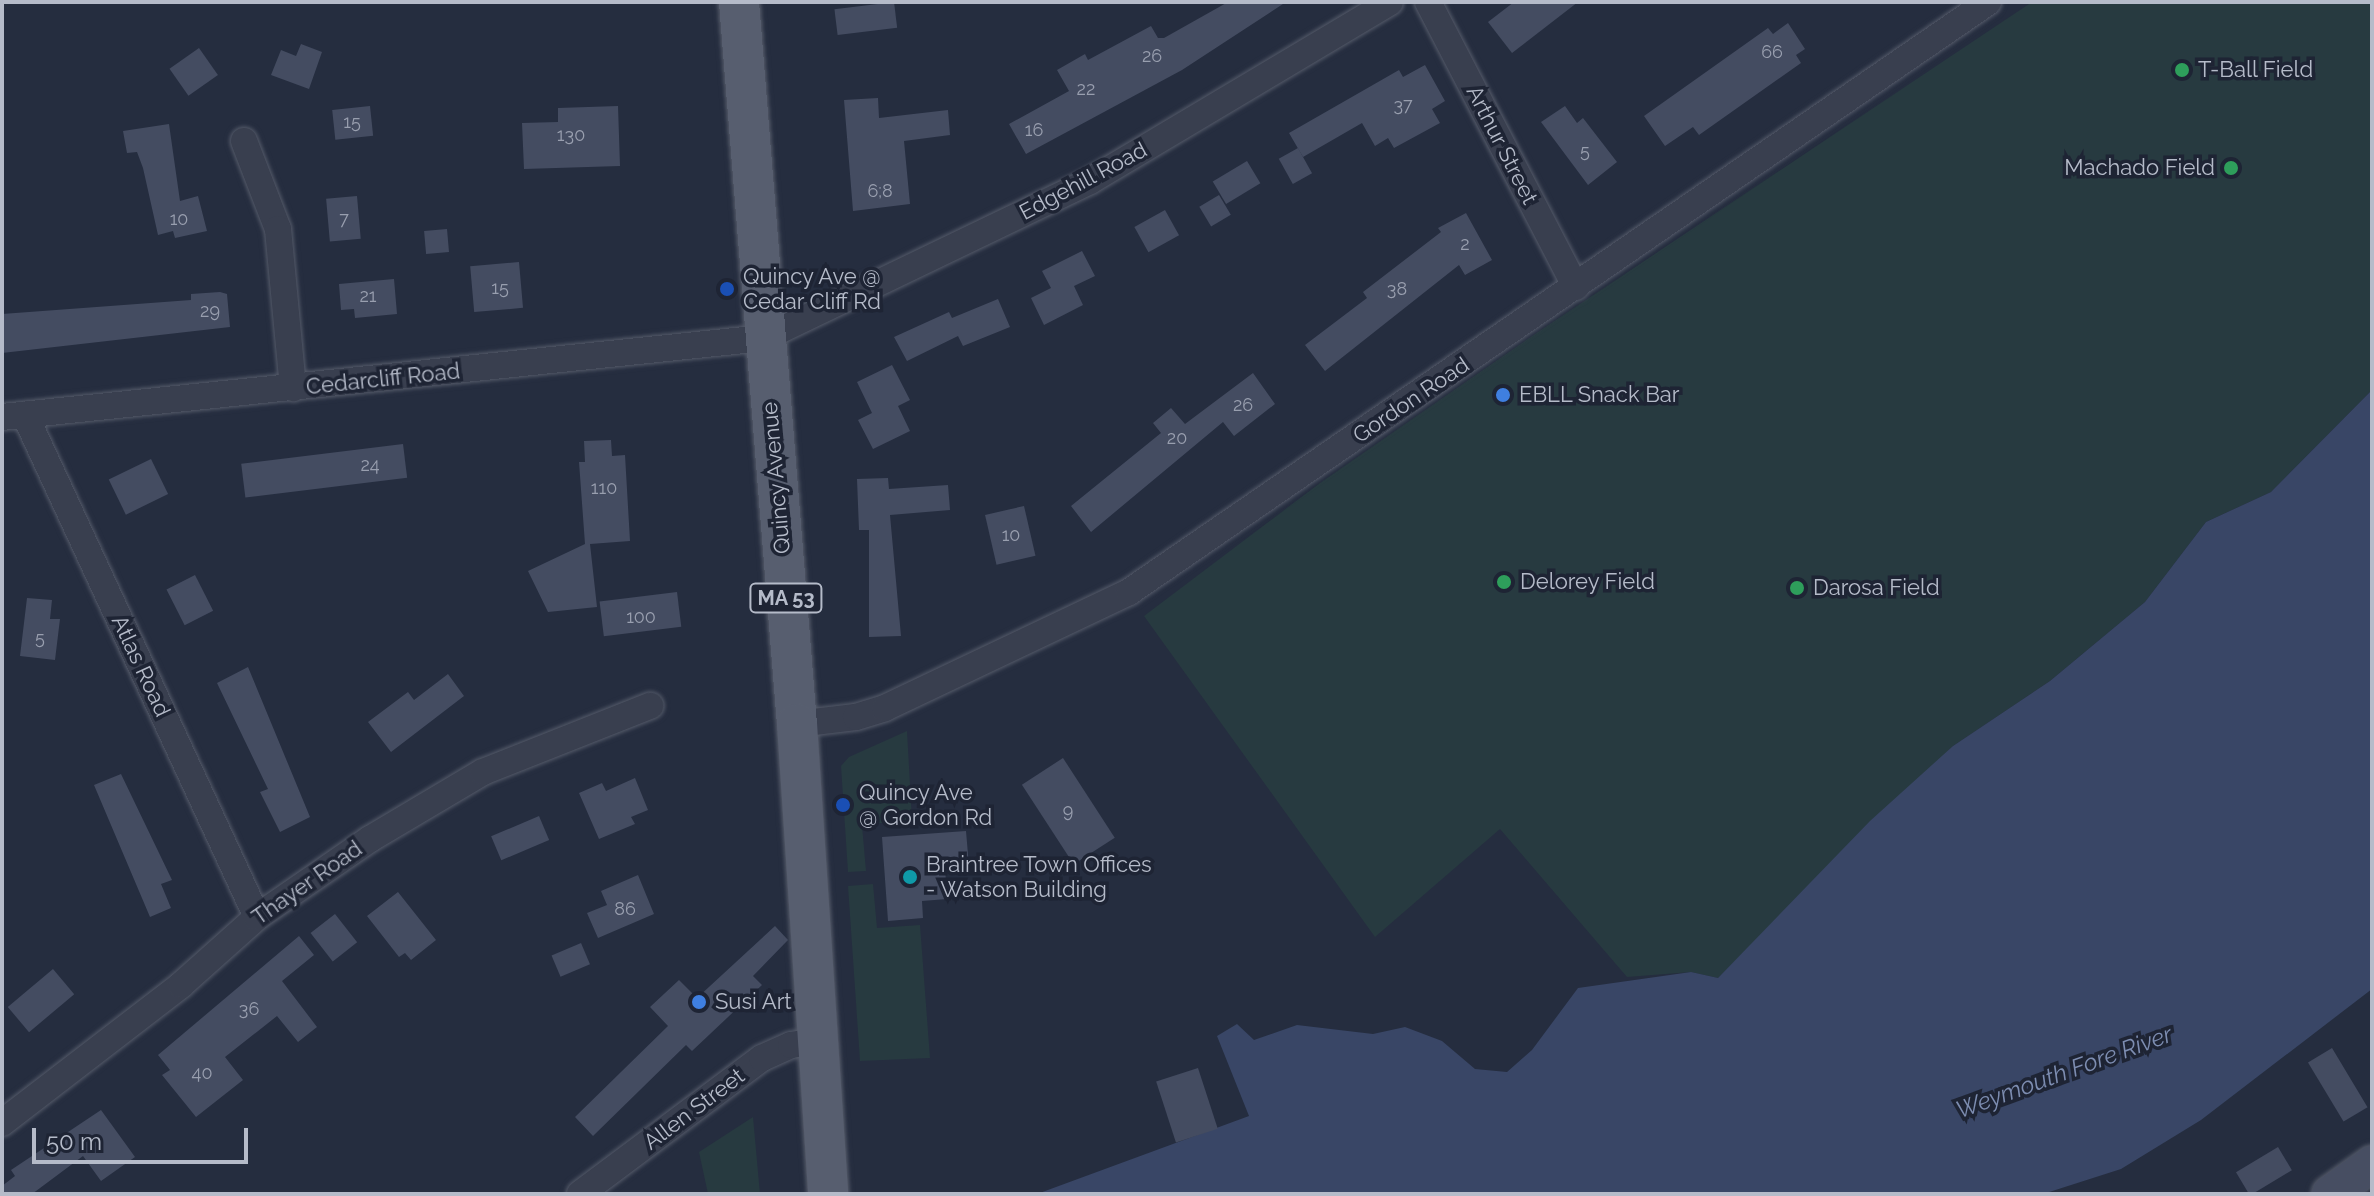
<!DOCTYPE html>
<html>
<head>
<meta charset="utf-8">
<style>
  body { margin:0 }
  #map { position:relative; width:2374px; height:1196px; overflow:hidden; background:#252d3f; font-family:Raleway,sans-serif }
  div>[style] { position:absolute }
  .green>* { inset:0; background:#273a40 }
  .water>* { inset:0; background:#394666 }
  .building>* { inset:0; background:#444c61; transform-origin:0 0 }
  .roads { filter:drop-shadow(0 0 2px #545a69) drop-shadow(0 0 2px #545a69) }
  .minor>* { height:26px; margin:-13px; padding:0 13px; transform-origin:13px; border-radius:13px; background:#393f4f }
  .secondary>* { height:36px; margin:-18px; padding:0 18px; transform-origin:18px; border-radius:18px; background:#474e62 }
  .primary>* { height:40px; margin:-20px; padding:0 20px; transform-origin:20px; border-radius:20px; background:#575e6f }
  .dots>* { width:22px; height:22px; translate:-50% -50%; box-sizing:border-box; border:4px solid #1e2434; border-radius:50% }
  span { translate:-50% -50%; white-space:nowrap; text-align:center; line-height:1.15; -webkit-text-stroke:7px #1e2434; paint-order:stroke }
  .number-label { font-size:18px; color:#999faf }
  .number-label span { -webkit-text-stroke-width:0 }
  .shield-label span { padding:2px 6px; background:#1e2434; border:2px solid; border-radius:6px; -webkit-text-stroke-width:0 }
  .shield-label { font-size:20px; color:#b5bbc9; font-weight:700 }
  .poi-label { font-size:22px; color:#b5bbc9 }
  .left { translate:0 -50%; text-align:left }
  .right { translate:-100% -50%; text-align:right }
  .street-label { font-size:22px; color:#b5bbc9 }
  .water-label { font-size:24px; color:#7d8db1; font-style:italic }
  .frame { position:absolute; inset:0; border:4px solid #b5bbc9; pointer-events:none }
  .scale { position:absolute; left:32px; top:1128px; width:216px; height:36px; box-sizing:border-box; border:4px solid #b5bbc9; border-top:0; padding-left:10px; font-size:24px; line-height:28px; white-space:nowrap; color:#b5bbc9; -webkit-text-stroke:6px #1e2434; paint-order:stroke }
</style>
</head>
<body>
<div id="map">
  <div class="green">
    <div style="clip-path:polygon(2032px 2px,2372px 2px,2372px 390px,2271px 492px,2206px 522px,2145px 602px,2050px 681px,1953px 746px,1718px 978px,1691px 972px,1627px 977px,1500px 829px,1375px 937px,1144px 616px,1320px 483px,1535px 334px)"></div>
    <div style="clip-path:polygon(907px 731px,912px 820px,862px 825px,866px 871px,848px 872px,841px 766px,849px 757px)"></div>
    <div style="clip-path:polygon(873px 884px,877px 928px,920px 925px,930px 1058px,860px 1061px,848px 886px)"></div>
    <div style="clip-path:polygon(753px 1117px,760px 1194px,708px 1194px,699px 1152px)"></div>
  </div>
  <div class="water">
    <div style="clip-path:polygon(2372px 390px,2372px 989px,2201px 1120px,2121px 1169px,2043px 1194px,1037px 1194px,1249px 1116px,1217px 1036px,1237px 1024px,1254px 1040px,1297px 1025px,1373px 1034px,1405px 1027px,1442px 1041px,1475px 1069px,1507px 1072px,1532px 1050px,1578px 988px,1691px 972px,1718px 978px,1870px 821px,1953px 746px,2050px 681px,2145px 602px,2206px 522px,2271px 492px)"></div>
  </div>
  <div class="building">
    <div style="left:894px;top:2px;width:26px;height:60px;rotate:83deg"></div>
    <div style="clip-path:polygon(1228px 2px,1286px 2px,1182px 70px,1026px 154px,1009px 124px,1069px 91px,1057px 70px,1085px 54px,1088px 60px,1151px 26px,1158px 38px,1164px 38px)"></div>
    <div style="clip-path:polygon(1514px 2px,1578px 2px,1512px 53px,1488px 22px)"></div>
    <div style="clip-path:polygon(1788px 23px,1805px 49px,1796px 55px,1801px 63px,1699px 135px,1693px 127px,1665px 146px,1644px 116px,1768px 28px,1773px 34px)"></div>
    <div style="clip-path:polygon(301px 44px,322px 52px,309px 89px,271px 75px,281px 50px,296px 56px)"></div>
    <div style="left:199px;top:48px;width:33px;height:36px;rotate:55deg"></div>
    <div style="clip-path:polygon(1425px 65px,1445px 101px,1432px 109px,1440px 123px,1394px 148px,1388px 138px,1375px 146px,1362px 123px,1303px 157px,1289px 133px,1399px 70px,1403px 77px)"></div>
    <div style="clip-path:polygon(878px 98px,879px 118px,948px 110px,950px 135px,904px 141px,910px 204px,853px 211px,844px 100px)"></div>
    <div style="left:370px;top:106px;width:30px;height:38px;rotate:84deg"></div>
    <div style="clip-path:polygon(618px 106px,620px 166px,524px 169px,522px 123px,558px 122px,558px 108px)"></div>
    <div style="clip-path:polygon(1565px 106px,1577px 123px,1583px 118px,1617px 162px,1588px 185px,1541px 122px)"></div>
    <div style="clip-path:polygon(169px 124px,180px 201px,198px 196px,207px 231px,175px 238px,173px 231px,158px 235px,143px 168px,137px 152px,127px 153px,123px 131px)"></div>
    <div style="left:1298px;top:148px;width:29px;height:22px;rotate:61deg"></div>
    <div style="left:1247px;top:161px;width:26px;height:40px;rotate:59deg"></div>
    <div style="left:1219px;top:195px;width:23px;height:23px;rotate:59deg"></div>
    <div style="left:357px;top:196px;width:43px;height:31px;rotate:85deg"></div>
    <div style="left:1165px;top:210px;width:29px;height:35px;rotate:61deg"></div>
    <div style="clip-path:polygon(1466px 213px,1492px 260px,1465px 275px,1459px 265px,1325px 371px,1305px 345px,1367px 298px,1363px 292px,1441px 232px,1438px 228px)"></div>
    <div style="left:447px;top:229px;width:23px;height:23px;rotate:85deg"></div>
    <div style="clip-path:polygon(1082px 251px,1095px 276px,1074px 286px,1083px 305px,1044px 325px,1031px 298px,1051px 288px,1042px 271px)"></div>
    <div style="left:519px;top:262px;width:46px;height:49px;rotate:85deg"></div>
    <div style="clip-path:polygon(394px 279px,397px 314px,355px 318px,354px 309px,341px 310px,339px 284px)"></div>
    <div style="clip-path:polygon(220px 292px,227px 294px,230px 327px,2px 353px,2px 314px,191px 300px,191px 294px)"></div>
    <div style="clip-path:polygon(998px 299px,1010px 327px,963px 346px,958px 336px,907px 361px,894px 337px,949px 312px,952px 318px)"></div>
    <div style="clip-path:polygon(892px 365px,910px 400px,898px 406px,910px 431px,873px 449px,858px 420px,872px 413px,857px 382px)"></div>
    <div style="clip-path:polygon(1253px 373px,1275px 404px,1234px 436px,1223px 422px,1091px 532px,1071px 506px,1161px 433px,1153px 423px,1171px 408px,1185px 424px)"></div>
    <div style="clip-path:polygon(611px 440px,612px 456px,625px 455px,630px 541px,590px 544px,597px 607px,548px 612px,528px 571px,585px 544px,579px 462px,585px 462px,584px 441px)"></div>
    <div style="left:403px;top:444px;width:34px;height:163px;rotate:83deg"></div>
    <div style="left:151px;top:459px;width:39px;height:47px;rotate:64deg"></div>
    <div style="clip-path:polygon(888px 478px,889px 489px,948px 485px,950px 510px,890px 515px,901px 636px,869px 637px,869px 530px,859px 530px,857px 479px)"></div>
    <div style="left:1024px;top:506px;width:51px;height:40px;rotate:77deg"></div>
    <div style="left:195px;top:575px;width:40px;height:32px;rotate:63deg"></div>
    <div style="left:677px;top:592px;width:35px;height:78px;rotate:83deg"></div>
    <div style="clip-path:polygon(27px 598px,52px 600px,50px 619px,60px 619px,55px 660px,20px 656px)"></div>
    <div style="clip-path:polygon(248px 667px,310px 817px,280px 832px,260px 792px,268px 789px,217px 683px)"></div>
    <div style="clip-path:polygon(448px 674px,464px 696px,391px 752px,368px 722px,408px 692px,414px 700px)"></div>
    <div style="left:1063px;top:758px;width:95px;height:49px;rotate:57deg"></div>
    <div style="clip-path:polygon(121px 774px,172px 880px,161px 884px,171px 908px,150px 917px,94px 785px)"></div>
    <div style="clip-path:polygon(635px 778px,648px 810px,631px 817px,635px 824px,599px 839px,579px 793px,602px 783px,606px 791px)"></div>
    <div style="left:539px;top:816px;width:26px;height:52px;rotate:67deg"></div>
    <div style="clip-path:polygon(966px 831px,969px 866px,945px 867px,947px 899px,922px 901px,923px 918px,888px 921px,882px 837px)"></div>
    <div style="clip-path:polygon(638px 875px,654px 914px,598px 938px,587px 913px,607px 905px,601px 891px)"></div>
    <div style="clip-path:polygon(398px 892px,436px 940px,411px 960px,405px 953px,399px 957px,367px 916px)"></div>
    <div style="left:335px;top:914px;width:36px;height:31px;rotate:52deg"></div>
    <div style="clip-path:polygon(775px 926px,788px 940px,753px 976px,762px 985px,692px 1051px,686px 1045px,593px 1136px,575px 1117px,668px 1026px,650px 1007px,679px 980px,697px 998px)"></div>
    <div style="clip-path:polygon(299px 936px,314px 955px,282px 981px,317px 1027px,298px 1042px,277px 1016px,225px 1057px,243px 1080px,196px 1117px,162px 1075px,170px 1070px,158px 1055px)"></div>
    <div style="left:581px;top:943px;width:23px;height:32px;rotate:67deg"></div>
    <div style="left:53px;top:969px;width:33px;height:59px;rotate:50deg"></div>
    <div style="left:2332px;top:1048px;width:69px;height:28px;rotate:59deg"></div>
    <div style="left:1198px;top:1068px;width:64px;height:44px;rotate:72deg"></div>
    <div style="clip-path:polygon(101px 1110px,135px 1157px,101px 1181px,83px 1156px,32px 1194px,2px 1194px,2px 1186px,15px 1176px,11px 1170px)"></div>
    <div style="left:2278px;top:1147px;width:27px;height:49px;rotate:59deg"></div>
  </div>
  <div class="roads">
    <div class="minor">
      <div style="left:1428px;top:2px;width:321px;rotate:62.6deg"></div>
      <div style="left:244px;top:141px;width:94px;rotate:68.9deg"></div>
      <div style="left:278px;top:229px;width:160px;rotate:84.6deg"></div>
      <div style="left:25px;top:415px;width:553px;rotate:65.2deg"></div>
      <div style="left:2px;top:417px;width:766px;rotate:-5.92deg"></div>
      <div style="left:764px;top:338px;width:362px;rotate:-25.7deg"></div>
      <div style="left:1090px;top:181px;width:349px;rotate:-30.8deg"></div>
      <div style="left:797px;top:724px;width:59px;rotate:-6.8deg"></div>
      <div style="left:856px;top:717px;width:30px;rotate:-17deg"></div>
      <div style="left:885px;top:708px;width:270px;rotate:-25.4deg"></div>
      <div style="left:1129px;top:592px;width:1042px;rotate:-34.48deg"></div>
      <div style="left:2px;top:1123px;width:226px;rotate:-37.6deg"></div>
      <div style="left:181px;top:985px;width:102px;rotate:-41.8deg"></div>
      <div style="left:257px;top:917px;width:137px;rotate:-34.6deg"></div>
      <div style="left:370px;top:839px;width:131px;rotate:-30.7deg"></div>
      <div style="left:483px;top:772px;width:180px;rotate:-21.6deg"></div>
      <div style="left:580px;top:1194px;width:227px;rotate:-36.8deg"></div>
      <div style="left:762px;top:1058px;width:32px;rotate:-24deg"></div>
      <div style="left:791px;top:1045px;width:26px;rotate:-9deg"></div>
    </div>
    <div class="secondary">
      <div style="left:2330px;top:1194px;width:52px;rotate:-35.5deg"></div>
    </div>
    <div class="primary">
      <div style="left:739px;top:2px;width:724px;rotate:85.41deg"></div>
      <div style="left:797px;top:724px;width:471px;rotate:86.2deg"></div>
    </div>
  </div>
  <div class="dots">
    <div style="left:2182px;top:70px;background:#2e9e5b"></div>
    <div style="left:2231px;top:168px;background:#2e9e5b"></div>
    <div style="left:727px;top:289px;background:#1a4fb4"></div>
    <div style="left:1503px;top:395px;background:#3f7fe0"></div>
    <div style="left:1504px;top:582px;background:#2e9e5b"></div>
    <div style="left:1797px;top:588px;background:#2e9e5b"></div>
    <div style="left:843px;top:805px;background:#1a4fb4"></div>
    <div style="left:910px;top:877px;background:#0f9aa8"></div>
    <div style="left:699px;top:1002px;background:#3f7fe0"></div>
  </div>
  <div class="number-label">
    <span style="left:1772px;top:52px">66</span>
    <span style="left:1152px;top:56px">26</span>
    <span style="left:1086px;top:89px">22</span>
    <span style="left:1403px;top:105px">37</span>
    <span style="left:352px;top:122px">15</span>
    <span style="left:1034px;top:130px">16</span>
    <span style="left:571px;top:135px">130</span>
    <span style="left:1585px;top:151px">5</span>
    <span style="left:880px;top:191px">6;8</span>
    <span style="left:179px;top:219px">10</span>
    <span style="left:344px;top:219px">7</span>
    <span style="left:1465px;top:244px">2</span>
    <span style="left:500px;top:288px">15</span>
    <span style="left:1397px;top:289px">38</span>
    <span style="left:368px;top:296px">21</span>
    <span style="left:210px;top:311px">29</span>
    <span style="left:1243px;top:405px">26</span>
    <span style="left:1177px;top:438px">20</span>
    <span style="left:370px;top:465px">24</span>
    <span style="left:604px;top:488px">110</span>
    <span style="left:1011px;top:535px">10</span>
    <span style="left:641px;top:617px">100</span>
    <span style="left:40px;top:638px">5</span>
    <span style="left:1068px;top:811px">9</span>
    <span style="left:625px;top:909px">86</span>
    <span style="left:249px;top:1009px">36</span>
    <span style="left:202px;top:1073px">40</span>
  </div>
  <div class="shield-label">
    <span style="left:786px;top:598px">MA 53</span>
  </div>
  <div class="poi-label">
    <span class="left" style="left:2198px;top:70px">T-Ball Field</span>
    <span class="right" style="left:2215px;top:168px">Machado Field</span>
    <span class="left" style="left:743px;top:289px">Quincy Ave @<br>Cedar Cliff Rd</span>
    <span class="left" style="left:1519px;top:395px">EBLL Snack Bar</span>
    <span class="left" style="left:1520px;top:582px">Delorey Field</span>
    <span class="left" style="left:1813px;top:588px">Darosa Field</span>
    <span class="left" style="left:859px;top:805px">Quincy Ave<br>@ Gordon Rd</span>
    <span class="left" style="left:926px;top:877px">Braintree Town Offices<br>- Watson Building</span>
    <span class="left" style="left:715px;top:1002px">Susi Art</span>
  </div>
  <div class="street-label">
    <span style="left:1502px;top:145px;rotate:63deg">Arthur Street</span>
    <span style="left:1083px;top:181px;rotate:-28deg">Edgehill Road</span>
    <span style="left:383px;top:379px;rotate:-6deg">Cedarcliff Road</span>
    <span style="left:1411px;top:400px;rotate:-34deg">Gordon Road</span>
    <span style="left:776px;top:478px;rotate:-95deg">Quincy Avenue</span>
    <span style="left:141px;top:666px;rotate:65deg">Atlas Road</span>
    <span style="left:307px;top:883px;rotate:-35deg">Thayer Road</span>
    <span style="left:694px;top:1109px;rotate:-37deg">Allen Street</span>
  </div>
  <div class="water-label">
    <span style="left:2064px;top:1072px;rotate:-20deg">Weymouth Fore River</span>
  </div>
  <div class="frame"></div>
  <div class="scale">50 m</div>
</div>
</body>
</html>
